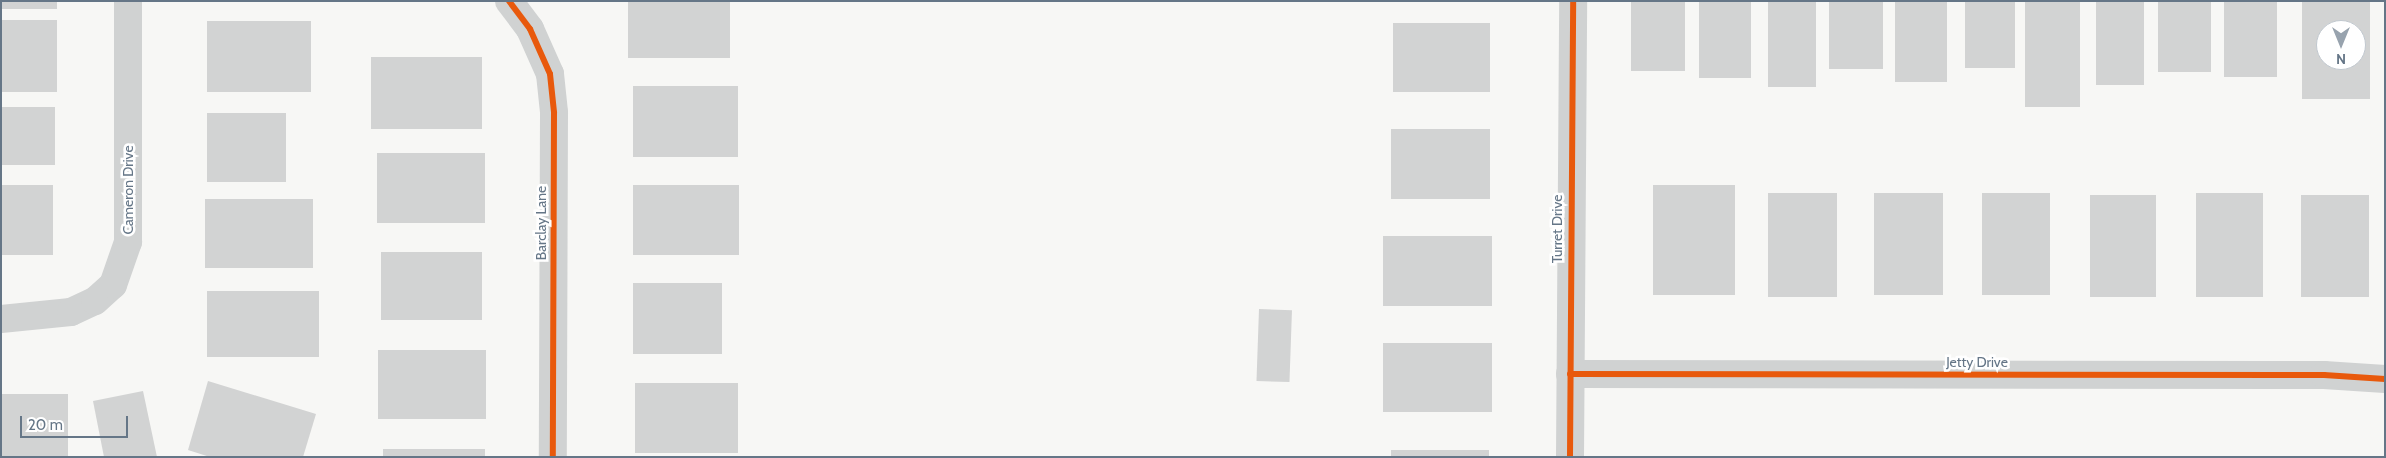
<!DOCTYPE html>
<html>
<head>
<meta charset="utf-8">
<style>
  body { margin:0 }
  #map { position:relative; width:2386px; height:458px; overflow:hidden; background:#f7f7f5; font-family:Cabin,sans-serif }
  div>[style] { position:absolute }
  .building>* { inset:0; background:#d2d3d3; transform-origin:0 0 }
  .street>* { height:28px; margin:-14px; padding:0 14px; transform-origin:14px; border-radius:14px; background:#d0d2d2 }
  .cycleway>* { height:6px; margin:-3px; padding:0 3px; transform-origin:3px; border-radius:3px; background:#e8590c }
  span { translate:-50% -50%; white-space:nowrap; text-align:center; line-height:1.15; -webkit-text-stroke:5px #fff; paint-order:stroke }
  .street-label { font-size:14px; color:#657687 }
  .frame { position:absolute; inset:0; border:2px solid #657687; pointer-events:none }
  .north { position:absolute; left:2316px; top:20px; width:50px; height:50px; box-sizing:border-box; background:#fff; border:1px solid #c1c8cf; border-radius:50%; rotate:180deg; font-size:14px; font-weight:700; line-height:20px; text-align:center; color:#657687 }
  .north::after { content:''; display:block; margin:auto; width:18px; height:22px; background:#98a3ae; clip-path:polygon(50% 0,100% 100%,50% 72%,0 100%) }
  .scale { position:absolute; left:20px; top:416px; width:108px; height:22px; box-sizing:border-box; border:2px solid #657687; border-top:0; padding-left:6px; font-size:15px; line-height:18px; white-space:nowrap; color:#657687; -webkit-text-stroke:4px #fff; paint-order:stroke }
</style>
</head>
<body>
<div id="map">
  <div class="building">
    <div style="left:1px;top:1px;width:56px;height:8px"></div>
    <div style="left:628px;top:1px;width:102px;height:57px"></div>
    <div style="left:1631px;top:1px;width:54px;height:70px"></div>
    <div style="left:1699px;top:1px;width:52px;height:77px"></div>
    <div style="left:1768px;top:1px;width:48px;height:86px"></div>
    <div style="left:1829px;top:1px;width:54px;height:68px"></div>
    <div style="left:1895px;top:1px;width:52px;height:81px"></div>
    <div style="left:1965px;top:1px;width:50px;height:67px"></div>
    <div style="left:2025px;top:1px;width:55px;height:106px"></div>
    <div style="left:2096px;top:1px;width:48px;height:84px"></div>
    <div style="left:2158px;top:1px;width:53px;height:71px"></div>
    <div style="left:2224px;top:1px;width:53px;height:76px"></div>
    <div style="clip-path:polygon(evenodd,2302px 1px,2370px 1px,2370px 99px,2302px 99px,2302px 1px,2326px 30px,2356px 30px,2356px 60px,2326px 60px,2326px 30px)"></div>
    <div style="left:1px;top:20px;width:56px;height:72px"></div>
    <div style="left:207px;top:21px;width:104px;height:71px"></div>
    <div style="left:1393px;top:23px;width:97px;height:69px"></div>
    <div style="left:371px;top:57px;width:111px;height:72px"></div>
    <div style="left:633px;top:86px;width:105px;height:71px"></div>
    <div style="left:1px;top:107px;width:54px;height:58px"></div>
    <div style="left:207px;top:113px;width:79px;height:69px"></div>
    <div style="left:1391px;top:129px;width:99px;height:70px"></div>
    <div style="left:377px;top:153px;width:108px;height:70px"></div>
    <div style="left:1px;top:185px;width:52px;height:70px"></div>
    <div style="left:633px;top:185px;width:106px;height:70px"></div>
    <div style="left:1653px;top:185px;width:82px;height:110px"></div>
    <div style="left:1768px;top:193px;width:69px;height:104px"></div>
    <div style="left:1874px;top:193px;width:69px;height:102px"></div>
    <div style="left:1982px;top:193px;width:68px;height:102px"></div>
    <div style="left:2196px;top:193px;width:67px;height:104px"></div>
    <div style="left:2090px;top:195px;width:66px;height:102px"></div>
    <div style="left:2301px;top:195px;width:68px;height:102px"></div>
    <div style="left:205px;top:199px;width:108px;height:69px"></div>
    <div style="left:1383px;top:236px;width:109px;height:70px"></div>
    <div style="left:381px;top:252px;width:101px;height:68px"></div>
    <div style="left:633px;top:283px;width:89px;height:71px"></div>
    <div style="left:207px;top:291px;width:112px;height:66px"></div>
    <div style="left:1259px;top:309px;width:33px;height:72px;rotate:2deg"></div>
    <div style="left:1383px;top:343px;width:109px;height:69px"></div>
    <div style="left:378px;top:350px;width:108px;height:69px"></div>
    <div style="clip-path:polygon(208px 381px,316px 414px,303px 457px,210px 457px,188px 450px)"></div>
    <div style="left:635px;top:383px;width:103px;height:70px"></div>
    <div style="clip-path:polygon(143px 391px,157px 457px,104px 457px,93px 401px)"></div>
    <div style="left:1px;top:394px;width:67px;height:63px"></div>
    <div style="left:383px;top:449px;width:102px;height:8px"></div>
    <div style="left:1391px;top:450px;width:98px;height:7px"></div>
  </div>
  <div class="street">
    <div style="left:509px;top:1px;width:35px;rotate:53deg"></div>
    <div style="left:530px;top:29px;width:49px;rotate:66deg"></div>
    <div style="left:550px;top:74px;width:39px;rotate:84deg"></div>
    <div style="left:554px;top:113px;width:344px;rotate:90.2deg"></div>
    <div style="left:1px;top:319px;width:70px;rotate:-5.7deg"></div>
    <div style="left:71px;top:312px;width:26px;rotate:-25deg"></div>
    <div style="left:95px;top:301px;width:24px;rotate:-42deg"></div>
    <div style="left:113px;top:285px;width:46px;rotate:-70.8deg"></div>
    <div style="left:128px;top:242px;width:241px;rotate:-90deg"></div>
    <div style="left:1570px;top:374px;width:754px;rotate:0.08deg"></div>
    <div style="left:2324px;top:375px;width:61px;rotate:3.8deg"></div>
    <div style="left:1570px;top:457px;width:456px;rotate:-89.6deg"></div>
  </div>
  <div class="cycleway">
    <div style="left:509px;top:1px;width:35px;rotate:53deg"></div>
    <div style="left:530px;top:29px;width:49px;rotate:66deg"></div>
    <div style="left:550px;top:74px;width:39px;rotate:84deg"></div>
    <div style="left:554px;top:113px;width:344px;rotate:90.2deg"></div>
    <div style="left:1570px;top:374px;width:754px;rotate:0.08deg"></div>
    <div style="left:2324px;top:375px;width:61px;rotate:3.8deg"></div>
    <div style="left:1570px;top:457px;width:456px;rotate:-89.6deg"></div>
  </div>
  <div class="street-label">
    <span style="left:128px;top:190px;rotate:-90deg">Cameron Drive</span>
    <span style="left:541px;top:223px;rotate:-90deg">Barclay Lane</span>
    <span style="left:1557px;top:229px;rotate:-90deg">Turret Drive</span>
    <span style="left:1977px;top:362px">Jetty Drive</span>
  </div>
  <div class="frame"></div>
  <div class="north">N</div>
  <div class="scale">20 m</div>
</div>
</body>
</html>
